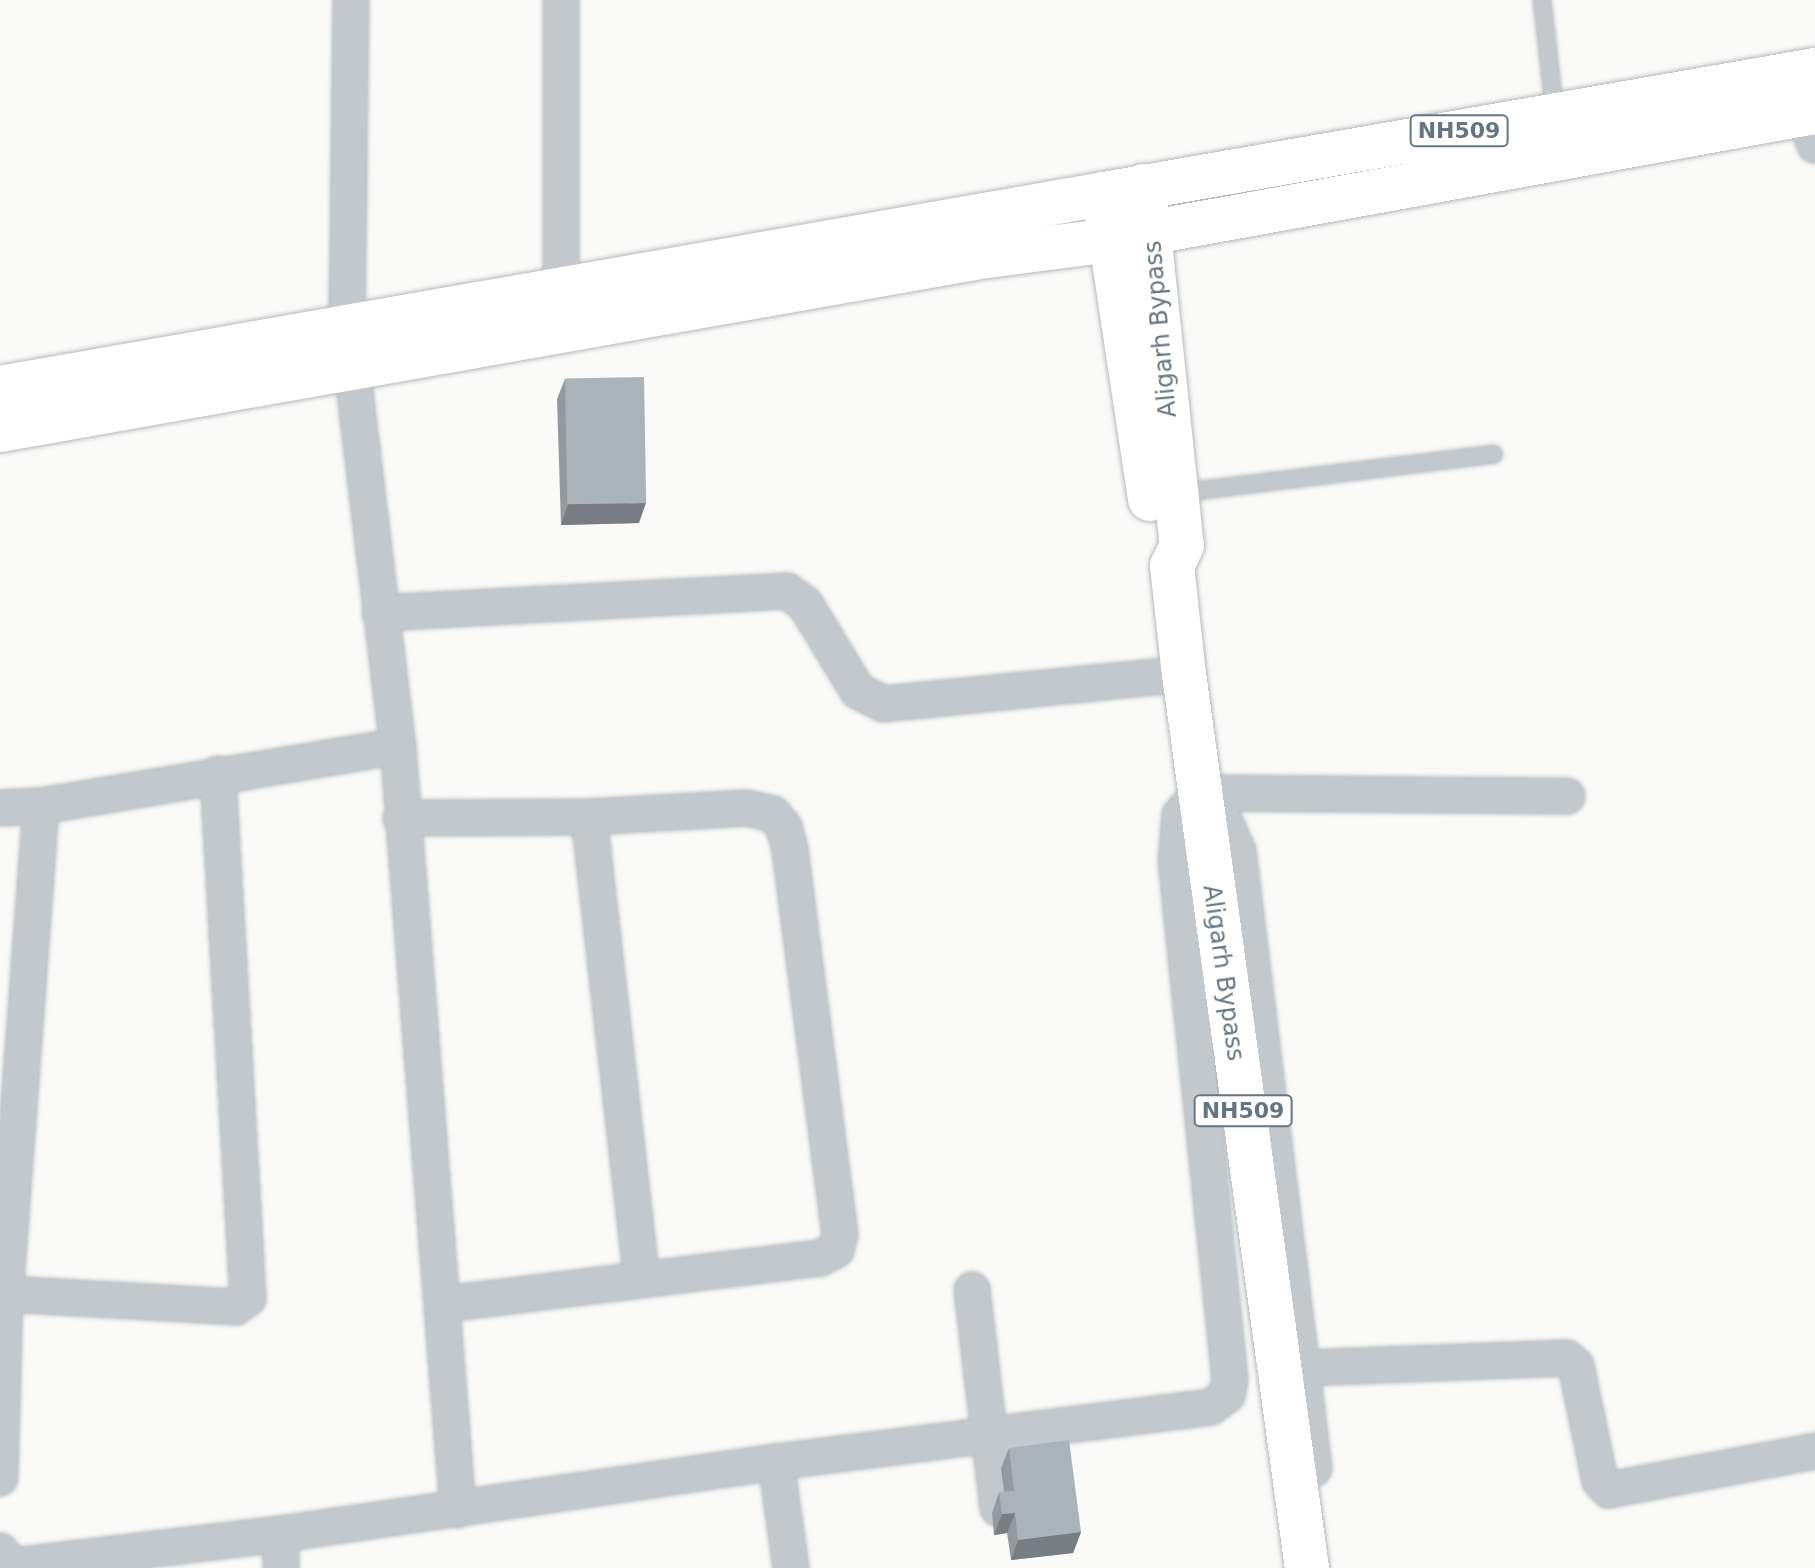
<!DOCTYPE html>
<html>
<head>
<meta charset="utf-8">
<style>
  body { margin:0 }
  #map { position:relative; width:1815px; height:1568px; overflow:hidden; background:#fafaf8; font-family:"DejaVu Sans",sans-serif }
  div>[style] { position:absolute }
  .roads { filter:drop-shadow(0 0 2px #b3babf) drop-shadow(0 0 2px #b3babf) }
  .lane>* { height:16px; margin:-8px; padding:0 8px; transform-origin:8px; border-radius:8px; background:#c3c8cc }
  .street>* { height:34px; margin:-17px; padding:0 17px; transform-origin:17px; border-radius:17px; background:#c3c8cc }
  .secondary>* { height:44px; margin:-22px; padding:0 22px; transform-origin:22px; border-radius:22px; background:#fff }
  .highway>* { height:44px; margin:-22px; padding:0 22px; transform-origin:22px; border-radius:22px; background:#fff }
  .wall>* { inset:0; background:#929a9f }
  .shaded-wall>* { inset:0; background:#777d82 }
  .building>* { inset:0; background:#aab3b9; transform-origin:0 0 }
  span { translate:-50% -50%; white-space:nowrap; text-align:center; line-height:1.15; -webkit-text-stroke:8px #fff; paint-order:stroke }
  .shield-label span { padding:2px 6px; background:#fff; border:2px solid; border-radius:6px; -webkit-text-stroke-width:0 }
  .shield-label { font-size:22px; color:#657683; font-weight:700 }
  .street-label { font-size:24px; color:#657683 }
</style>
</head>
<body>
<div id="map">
  <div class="roads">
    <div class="lane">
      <div style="left:1542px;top:0;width:115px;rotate:83.5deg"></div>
      <div style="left:1178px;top:493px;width:318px;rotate:-7deg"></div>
    </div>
    <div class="street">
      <div style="left:561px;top:0;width:290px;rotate:90deg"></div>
      <div style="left:1804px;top:115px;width:32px;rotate:70deg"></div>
      <div style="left:347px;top:326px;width:326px;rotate:-89.3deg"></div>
      <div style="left:352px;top:368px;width:381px;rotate:83.1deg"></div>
      <div style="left:398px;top:746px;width:766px;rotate:85.51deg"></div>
      <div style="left:380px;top:613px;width:408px;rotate:-3.1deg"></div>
      <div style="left:787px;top:591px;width:22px;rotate:36deg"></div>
      <div style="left:805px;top:604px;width:102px;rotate:58.7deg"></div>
      <div style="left:858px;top:691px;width:29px;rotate:27deg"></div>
      <div style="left:884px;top:704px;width:301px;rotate:-5.7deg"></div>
      <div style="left:1200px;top:793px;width:38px;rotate:49deg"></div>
      <div style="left:1225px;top:822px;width:32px;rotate:66deg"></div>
      <div style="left:1238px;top:851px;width:622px;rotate:82.98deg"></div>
      <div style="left:41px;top:806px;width:362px;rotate:-9.5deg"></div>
      <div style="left:0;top:808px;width:41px;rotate:-2.8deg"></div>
      <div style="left:41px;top:806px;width:489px;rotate:94.2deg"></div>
      <div style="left:5px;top:1294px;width:184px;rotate:91.6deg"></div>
      <div style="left:589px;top:817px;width:466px;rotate:83.5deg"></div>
      <div style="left:401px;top:818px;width:188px;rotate:-0.3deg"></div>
      <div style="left:589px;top:817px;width:158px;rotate:-3.3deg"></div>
      <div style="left:747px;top:808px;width:27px;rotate:13deg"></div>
      <div style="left:773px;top:814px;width:17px;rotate:50deg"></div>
      <div style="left:784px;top:827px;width:24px;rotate:75deg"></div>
      <div style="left:790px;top:850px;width:387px;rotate:82.6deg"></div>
      <div style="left:840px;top:1234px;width:16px;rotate:104deg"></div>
      <div style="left:836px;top:1250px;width:18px;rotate:153deg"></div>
      <div style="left:820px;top:1258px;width:380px;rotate:173deg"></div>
      <div style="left:972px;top:1290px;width:220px;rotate:83.2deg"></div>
      <div style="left:5px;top:1294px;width:231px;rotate:3.2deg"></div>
      <div style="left:236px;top:1307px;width:15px;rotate:-37deg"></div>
      <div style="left:248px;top:1298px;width:525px;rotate:-93.28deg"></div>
      <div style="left:1304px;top:1368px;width:263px;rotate:-2.2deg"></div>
      <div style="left:1567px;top:1358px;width:12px;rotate:42deg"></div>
      <div style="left:1576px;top:1366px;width:117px;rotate:78.2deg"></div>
      <div style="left:1600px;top:1481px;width:13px;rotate:45deg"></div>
      <div style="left:1609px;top:1490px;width:210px;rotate:-10.7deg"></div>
      <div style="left:776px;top:1462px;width:107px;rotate:81.9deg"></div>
      <div style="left:0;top:1551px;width:16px;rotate:50deg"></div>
      <div style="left:10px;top:1563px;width:11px;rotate:10deg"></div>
      <div style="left:21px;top:1565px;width:262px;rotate:-6.8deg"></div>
      <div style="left:281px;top:1534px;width:500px;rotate:-8.28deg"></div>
      <div style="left:776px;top:1462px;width:438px;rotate:-7.2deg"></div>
      <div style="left:1211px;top:1407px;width:20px;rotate:-37deg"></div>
      <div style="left:1227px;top:1395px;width:15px;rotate:-79deg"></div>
      <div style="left:1230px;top:1380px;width:523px;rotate:-95.93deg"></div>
      <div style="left:1176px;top:860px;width:45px;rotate:-84.9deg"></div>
      <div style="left:1180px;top:815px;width:30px;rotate:-48deg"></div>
      <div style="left:1200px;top:793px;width:367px;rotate:0.5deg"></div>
      <div style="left:281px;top:1568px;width:34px;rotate:-90deg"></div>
    </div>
    <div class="secondary">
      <div style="left:0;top:388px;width:1121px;rotate:-9.97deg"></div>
      <div style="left:0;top:430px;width:1001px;rotate:-10.01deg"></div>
      <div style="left:986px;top:256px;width:126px;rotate:-7.3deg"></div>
    </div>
    <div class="highway">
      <div style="left:1144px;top:186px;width:361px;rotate:84deg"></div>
      <div style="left:1182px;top:545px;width:23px;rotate:115deg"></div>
      <div style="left:1172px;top:566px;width:109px;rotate:83.7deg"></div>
      <div style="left:1184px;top:674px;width:902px;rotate:82.17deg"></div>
      <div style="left:1125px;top:237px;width:701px;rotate:-10.27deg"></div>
      <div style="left:1150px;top:499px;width:308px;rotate:-98.6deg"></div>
      <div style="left:1104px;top:194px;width:722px;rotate:-9.89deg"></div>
    </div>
  </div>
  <div class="wall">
    <div style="clip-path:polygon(565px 379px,639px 523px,561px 525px,557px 399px)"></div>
    <div style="clip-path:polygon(1009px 1448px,1081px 1532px,1073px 1553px,1011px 1560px,1007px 1533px,994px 1535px,992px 1513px,999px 1492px,1004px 1492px,1001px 1468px)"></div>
  </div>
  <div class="shaded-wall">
    <div style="clip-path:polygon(646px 503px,639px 523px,561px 525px,568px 504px)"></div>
    <div style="clip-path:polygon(1015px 1513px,1007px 1533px,994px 1535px,1002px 1514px)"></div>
    <div style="clip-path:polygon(1081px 1532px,1073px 1553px,1011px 1560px,1018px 1540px)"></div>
  </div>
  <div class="building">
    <div style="left:644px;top:377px;width:126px;height:79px;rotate:89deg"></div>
    <div style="clip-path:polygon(1069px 1440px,1081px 1532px,1018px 1540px,1015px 1513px,1002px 1514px,999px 1492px,1014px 1491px,1009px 1448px)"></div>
  </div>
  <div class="shield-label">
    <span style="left:1459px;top:131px">NH509</span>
    <span style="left:1243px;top:1111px">NH509</span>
  </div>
  <div class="street-label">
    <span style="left:1161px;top:329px;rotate:-95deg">Aligarh Bypass</span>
    <span style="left:1223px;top:973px;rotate:82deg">Aligarh Bypass</span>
  </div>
</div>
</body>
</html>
